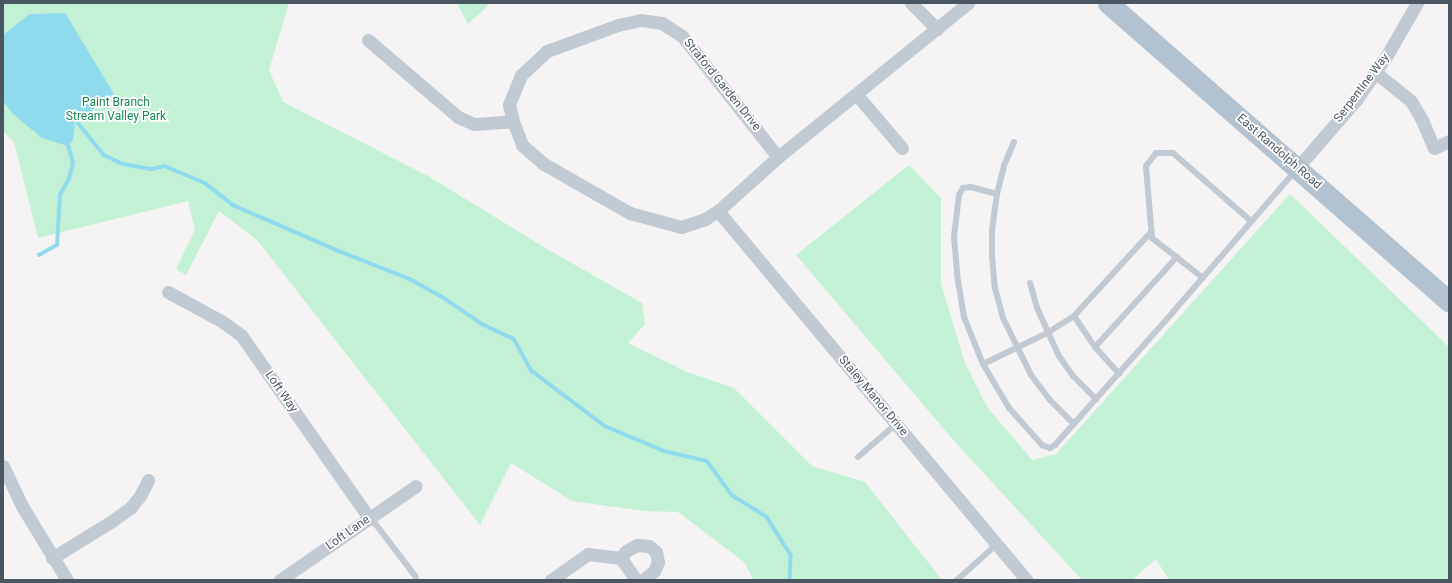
<!DOCTYPE html>
<html>
<head>
<meta charset="utf-8">
<style>
  body { margin:0 }
  #map { position:relative; width:1452px; height:583px; overflow:hidden; background:#f5f3f3; font-family:Roboto,sans-serif }
  div>[style] { position:absolute }
  .green>* { inset:0; background:#c3f1d5 }
  .water>* { inset:0; background:#90daee }
  .stream>* { height:3.5px; margin:-1.75px; padding:0 1.75px; transform-origin:1.75px; border-radius:1.75px; background:#90daee }
  .service>* { height:6px; margin:-3px; padding:0 3px; transform-origin:3px; border-radius:3px; background:#c1cad2 }
  .minor>* { height:13px; margin:-6.5px; padding:0 6.5px; transform-origin:6.5px; border-radius:6.5px; background:#c1cad2 }
  .primary>* { height:21px; margin:-10.5px; padding:0 10.5px; transform-origin:10.5px; border-radius:10.5px; background:#b3c2d1 }
  span { translate:-50% -50%; white-space:nowrap; text-align:center; line-height:1.15; -webkit-text-stroke:3.5px #fff; paint-order:stroke }
  .street-label { font-size:12px; color:#4a5661 }
  .park-label { font-size:12px; color:#17864f }
  .frame { position:absolute; inset:0; border:4px solid #4a5661; pointer-events:none }
</style>
</head>
<body>
<div id="map">
  <div class="green">
    <div style="clip-path:polygon(3px 3px,289px 3px,269px 70px,283px 102px,428px 176px,547px 249px,642px 303px,645px 324px,628px 343px,687px 372px,734px 388px,812px 466px,865px 482px,942px 580px,754px 580px,744px 562px,678px 512px,644px 511px,572px 501px,511px 463px,480px 525px,257px 240px,219px 211px,186px 275px,176px 269px,195px 230px,188px 201px,38px 238px,14px 142px,3px 131px)"></div>
    <div style="clip-path:polygon(457px 3px,491px 3px,468px 24px)"></div>
    <div style="clip-path:polygon(909px 165px,941px 198px,941px 284px,965px 363px,987px 407px,1032px 460px,1056px 454px,1290px 194px,1449px 347px,1449px 580px,1169px 580px,1156px 559px,1132px 580px,1082px 580px,955px 442px,796px 255px)"></div>
  </div>
  <div class="water">
    <div style="clip-path:polygon(65px 13px,114px 94px,83px 117px,71px 114px,75px 126px,73px 140px,68px 146px,42px 138px,13px 114px,3px 101px,3px 35px,30px 14px)"></div>
  </div>
  <div class="stream">
    <div style="left:71px;top:114px;width:53px;rotate:51.2deg"></div>
    <div style="left:104px;top:155px;width:21px;rotate:25deg"></div>
    <div style="left:123px;top:164px;width:29px;rotate:10deg"></div>
    <div style="left:152px;top:169px;width:13px;rotate:-13deg"></div>
    <div style="left:165px;top:166px;width:43px;rotate:23deg"></div>
    <div style="left:205px;top:183px;width:36px;rotate:38deg"></div>
    <div style="left:233px;top:205px;width:116px;rotate:23.5deg"></div>
    <div style="left:339px;top:251px;width:76px;rotate:21.5deg"></div>
    <div style="left:410px;top:279px;width:35px;rotate:29deg"></div>
    <div style="left:441px;top:296px;width:50px;rotate:34.3deg"></div>
    <div style="left:482px;top:324px;width:35px;rotate:25deg"></div>
    <div style="left:514px;top:339px;width:37px;rotate:61deg"></div>
    <div style="left:532px;top:371px;width:91px;rotate:37deg"></div>
    <div style="left:605px;top:426px;width:64px;rotate:23deg"></div>
    <div style="left:664px;top:451px;width:44px;rotate:13.1deg"></div>
    <div style="left:707px;top:461px;width:42px;rotate:53.7deg"></div>
    <div style="left:732px;top:495px;width:41px;rotate:32.2deg"></div>
    <div style="left:767px;top:517px;width:45px;rotate:57.7deg"></div>
    <div style="left:791px;top:555px;width:25px;rotate:92deg"></div>
    <div style="left:39px;top:255px;width:21px;rotate:-29deg"></div>
    <div style="left:57px;top:245px;width:50px;rotate:-86.6deg"></div>
    <div style="left:60px;top:195px;width:18px;rotate:-61deg"></div>
    <div style="left:69px;top:179px;width:16px;rotate:-76deg"></div>
    <div style="left:73px;top:163px;width:18px;rotate:-106deg"></div>
  </div>
  <div class="service">
    <div style="left:1014px;top:142px;width:26px;rotate:113deg"></div>
    <div style="left:1004px;top:166px;width:29px;rotate:104deg"></div>
    <div style="left:997px;top:194px;width:28px;rotate:-165deg"></div>
    <div style="left:970px;top:187px;width:7px;rotate:172deg"></div>
    <div style="left:963px;top:188px;width:8px;rotate:120deg"></div>
    <div style="left:959px;top:195px;width:42px;rotate:96.8deg"></div>
    <div style="left:954px;top:237px;width:38px;rotate:85deg"></div>
    <div style="left:957px;top:275px;width:43px;rotate:80.5deg"></div>
    <div style="left:964px;top:317px;width:51px;rotate:68deg"></div>
    <div style="left:983px;top:364px;width:51px;rotate:59.4deg"></div>
    <div style="left:1009px;top:408px;width:50px;rotate:48.3deg"></div>
    <div style="left:1042px;top:445px;width:9px;rotate:21deg"></div>
    <div style="left:1050px;top:448px;width:6px;rotate:-31deg"></div>
    <div style="left:1055px;top:445px;width:178px;rotate:-48.4deg"></div>
    <div style="left:1173px;top:312px;width:186px;rotate:-49.1deg"></div>
    <div style="left:997px;top:194px;width:36px;rotate:98deg"></div>
    <div style="left:992px;top:230px;width:26px;rotate:90deg"></div>
    <div style="left:992px;top:256px;width:32px;rotate:85deg"></div>
    <div style="left:995px;top:288px;width:31px;rotate:75deg"></div>
    <div style="left:1003px;top:318px;width:64px;rotate:63.8deg"></div>
    <div style="left:1031px;top:375px;width:31px;rotate:53deg"></div>
    <div style="left:1050px;top:400px;width:34px;rotate:45deg"></div>
    <div style="left:1203px;top:278px;width:65px;rotate:-141.9deg"></div>
    <div style="left:1152px;top:238px;width:72px;rotate:-94.8deg"></div>
    <div style="left:1146px;top:166px;width:16px;rotate:-52deg"></div>
    <div style="left:1156px;top:153px;width:17px"></div>
    <div style="left:1173px;top:153px;width:103px;rotate:41.1deg"></div>
    <div style="left:1030px;top:283px;width:26px;rotate:74deg"></div>
    <div style="left:1037px;top:308px;width:53px;rotate:65.4deg"></div>
    <div style="left:1059px;top:356px;width:24px;rotate:55deg"></div>
    <div style="left:1073px;top:376px;width:33px;rotate:45deg"></div>
    <div style="left:1074px;top:316px;width:37px;rotate:56deg"></div>
    <div style="left:1095px;top:347px;width:122px;rotate:-47.7deg"></div>
    <div style="left:1095px;top:347px;width:36px;rotate:48deg"></div>
    <div style="left:983px;top:364px;width:71px;rotate:-25.8deg"></div>
    <div style="left:1047px;top:333px;width:32px;rotate:-32deg"></div>
    <div style="left:1074px;top:316px;width:115px;rotate:-47.5deg"></div>
    <div style="left:858px;top:457px;width:50px;rotate:-41deg"></div>
    <div style="left:371px;top:518px;width:74px;rotate:52.7deg"></div>
    <div style="left:957px;top:580px;width:54px;rotate:-42deg"></div>
  </div>
  <div class="minor">
    <div style="left:911px;top:3px;width:37px;rotate:45deg"></div>
    <div style="left:368px;top:40px;width:118px;rotate:40.5deg"></div>
    <div style="left:458px;top:117px;width:17px;rotate:24deg"></div>
    <div style="left:474px;top:124px;width:39px;rotate:-4deg"></div>
    <div style="left:1375px;top:72px;width:46px;rotate:38.9deg"></div>
    <div style="left:1411px;top:101px;width:22px;rotate:60deg"></div>
    <div style="left:1422px;top:120px;width:30px;rotate:67deg"></div>
    <div style="left:1434px;top:148px;width:17px;rotate:-25deg"></div>
    <div style="left:856px;top:94px;width:71px;rotate:49.6deg"></div>
    <div style="left:778px;top:157px;width:154px;rotate:-128.4deg"></div>
    <div style="left:682px;top:36px;width:24px;rotate:-147deg"></div>
    <div style="left:662px;top:23px;width:21px;rotate:-172deg"></div>
    <div style="left:641px;top:20px;width:24px;rotate:168deg"></div>
    <div style="left:618px;top:25px;width:76px;rotate:159.9deg"></div>
    <div style="left:547px;top:51px;width:35px;rotate:137deg"></div>
    <div style="left:521px;top:75px;width:32px;rotate:112deg"></div>
    <div style="left:509px;top:105px;width:16px;rotate:76deg"></div>
    <div style="left:513px;top:121px;width:26px;rotate:69deg"></div>
    <div style="left:522px;top:145px;width:29px;rotate:41deg"></div>
    <div style="left:544px;top:164px;width:99px;rotate:29.7deg"></div>
    <div style="left:630px;top:213px;width:53px;rotate:15.4deg"></div>
    <div style="left:681px;top:227px;width:25px;rotate:-18deg"></div>
    <div style="left:705px;top:219px;width:15px;rotate:-32deg"></div>
    <div style="left:718px;top:211px;width:81px;rotate:-42deg"></div>
    <div style="left:778px;top:157px;width:245px;rotate:-39deg"></div>
    <div style="left:1297px;top:168px;width:90px;rotate:-49.1deg"></div>
    <div style="left:1356px;top:100px;width:55px;rotate:-55.4deg"></div>
    <div style="left:1387px;top:55px;width:60px;rotate:-60deg"></div>
    <div style="left:718px;top:211px;width:481px;rotate:50.1deg"></div>
    <div style="left:168px;top:292px;width:63px;rotate:28.6deg"></div>
    <div style="left:223px;top:322px;width:22px;rotate:36deg"></div>
    <div style="left:241px;top:335px;width:225px;rotate:55deg"></div>
    <div style="left:3px;top:466px;width:44px;rotate:64.6deg"></div>
    <div style="left:22px;top:506px;width:87px;rotate:58.7deg"></div>
    <div style="left:52px;top:558px;width:70px;rotate:-31.7deg"></div>
    <div style="left:112px;top:521px;width:24px;rotate:-36deg"></div>
    <div style="left:131px;top:507px;width:14px;rotate:-51deg"></div>
    <div style="left:140px;top:496px;width:18px;rotate:-63deg"></div>
    <div style="left:620px;top:558px;width:9px;rotate:-49deg"></div>
    <div style="left:626px;top:551px;width:13px;rotate:-29deg"></div>
    <div style="left:637px;top:545px;width:12px;rotate:5deg"></div>
    <div style="left:649px;top:546px;width:9px;rotate:41deg"></div>
    <div style="left:656px;top:552px;width:10px;rotate:79deg"></div>
    <div style="left:658px;top:562px;width:10px;rotate:114deg"></div>
    <div style="left:654px;top:571px;width:14px;rotate:141deg"></div>
    <div style="left:280px;top:580px;width:165px;rotate:-34.7deg"></div>
    <div style="left:551px;top:580px;width:45px;rotate:-35.1deg"></div>
    <div style="left:588px;top:554px;width:33px;rotate:7deg"></div>
    <div style="left:621px;top:558px;width:27px;rotate:56deg"></div>
  </div>
  <div class="primary">
    <div style="left:1108px;top:3px;width:453px;rotate:41.2deg"></div>
  </div>
  <div class="street-label">
    <span style="left:722px;top:85px;rotate:51deg">Straford Garden Drive</span>
    <span style="left:1362px;top:88px;rotate:-53deg">Serpentine Way</span>
    <span style="left:1279px;top:152px;rotate:41deg">East Randolph Road</span>
    <span style="left:281px;top:392px;rotate:55deg">Loft Way</span>
    <span style="left:873px;top:396px;rotate:50deg">Staley Manor Drive</span>
    <span style="left:348px;top:533px;rotate:-35deg">Loft Lane</span>
  </div>
  <div class="park-label">
    <span style="left:116px;top:110px">Paint Branch<br>Stream Valley Park</span>
  </div>
  <div class="frame"></div>
</div>
</body>
</html>
